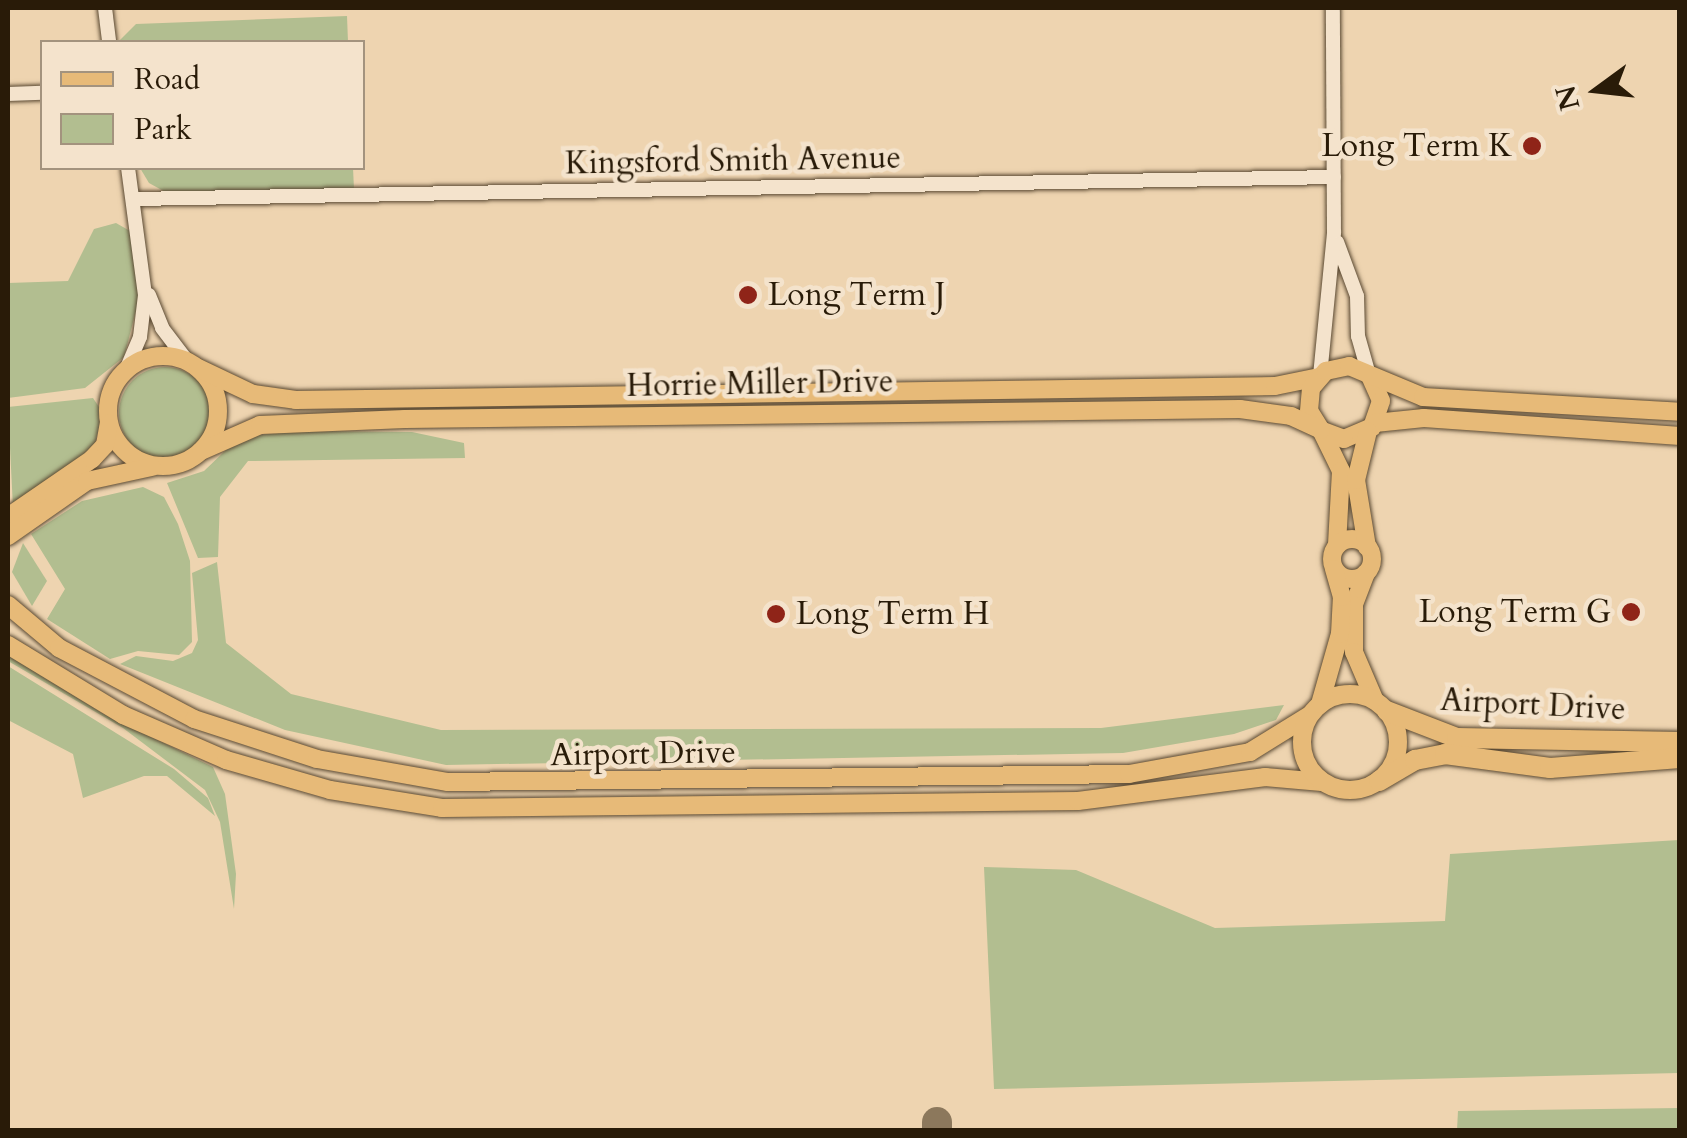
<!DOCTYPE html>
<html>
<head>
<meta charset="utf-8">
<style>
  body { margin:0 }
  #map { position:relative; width:1687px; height:1138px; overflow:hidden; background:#eed4b0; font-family:Cardo,serif }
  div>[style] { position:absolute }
  .green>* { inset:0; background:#b2be90 }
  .round { border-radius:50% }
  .taxiway>* { height:30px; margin:-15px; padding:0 15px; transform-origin:15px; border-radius:15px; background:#8c785c }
  .roads { filter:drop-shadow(0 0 2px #5a4932) drop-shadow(0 0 2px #5a4932) }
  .minor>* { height:14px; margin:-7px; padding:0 7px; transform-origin:7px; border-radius:7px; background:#f4e3cc }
  .major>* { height:18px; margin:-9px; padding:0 9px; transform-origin:9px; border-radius:9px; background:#e7ba78 }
  .major>.ring { margin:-9px; padding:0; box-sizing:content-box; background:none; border:18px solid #e7ba78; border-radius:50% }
  .highway>* { height:20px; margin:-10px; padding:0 10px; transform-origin:10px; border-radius:10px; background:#e7ba78 }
  .dots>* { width:28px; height:28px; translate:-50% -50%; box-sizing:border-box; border:5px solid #f4e3cc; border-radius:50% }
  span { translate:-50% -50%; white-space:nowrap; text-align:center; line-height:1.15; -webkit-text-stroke:9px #f4e3cc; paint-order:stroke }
  .poi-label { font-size:32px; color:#291b08 }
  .right { translate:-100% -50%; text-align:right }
  .left { translate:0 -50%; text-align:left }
  .street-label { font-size:32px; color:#291b08 }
  .frame { position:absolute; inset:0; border:10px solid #291b08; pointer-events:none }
  .legend { position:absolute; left:40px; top:40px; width:325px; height:130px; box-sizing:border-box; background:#f4e3cc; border:2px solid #a3937e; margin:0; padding:12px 18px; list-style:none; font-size:30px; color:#291b08 }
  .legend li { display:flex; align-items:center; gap:20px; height:50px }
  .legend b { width:50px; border:2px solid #a3937e }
  .north { position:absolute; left:1547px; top:40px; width:100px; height:100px; -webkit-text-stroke:8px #f4e3cc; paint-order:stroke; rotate:255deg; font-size:28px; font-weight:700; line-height:40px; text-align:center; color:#291b08 }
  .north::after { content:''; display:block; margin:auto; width:35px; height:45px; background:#291b08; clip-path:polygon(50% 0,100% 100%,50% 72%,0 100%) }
</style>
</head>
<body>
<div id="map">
  <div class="green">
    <div style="clip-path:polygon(347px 16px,348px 42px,118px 42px,136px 24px)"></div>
    <div style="clip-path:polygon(140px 168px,353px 168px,354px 189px,169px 194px,149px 183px)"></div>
    <div style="clip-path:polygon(116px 223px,130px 231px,139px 299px,124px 357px,85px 388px,8px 398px,8px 283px,68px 281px,94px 229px)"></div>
    <div class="round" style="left:119px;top:367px;width:92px;height:92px"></div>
    <div style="clip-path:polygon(93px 398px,103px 413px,93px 451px,13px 508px,8px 407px)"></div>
    <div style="clip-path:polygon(298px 431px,412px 432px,464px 443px,465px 458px,248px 461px,220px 497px,218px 557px,198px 558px,167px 483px,204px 471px,227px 449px,259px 435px)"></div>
    <div style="clip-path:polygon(143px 487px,164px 497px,178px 524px,190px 561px,192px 642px,179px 655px,138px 651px,110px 659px,47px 619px,65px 589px,31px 534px,82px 501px)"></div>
    <div style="clip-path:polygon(23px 543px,47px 581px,32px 606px,12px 572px)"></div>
    <div style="clip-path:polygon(217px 562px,226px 643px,291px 694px,441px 730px,1101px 728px,1284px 705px,1276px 720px,1234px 734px,1123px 753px,446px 765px,285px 730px,120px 664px,136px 656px,173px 661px,192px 653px,198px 640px,192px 573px)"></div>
    <div style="clip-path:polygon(8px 655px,102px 713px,213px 767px,225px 794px,236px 874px,234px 909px,220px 822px,205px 790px,123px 728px,8px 661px)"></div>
    <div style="clip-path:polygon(8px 666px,174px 769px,208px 798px,215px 816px,167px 776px,144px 776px,83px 798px,73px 754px,8px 720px)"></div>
    <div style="clip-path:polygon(1679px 840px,1679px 1073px,994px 1089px,984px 867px,1076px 870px,1215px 928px,1445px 921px,1450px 854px)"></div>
    <div style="clip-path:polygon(1679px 1108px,1679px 1130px,1457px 1130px,1458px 1111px)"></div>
  </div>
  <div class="taxiway">
    <div style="left:937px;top:1122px;width:8px;rotate:90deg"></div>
  </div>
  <div class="roads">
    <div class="minor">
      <div style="left:105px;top:8px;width:34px;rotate:83deg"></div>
      <div style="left:8px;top:94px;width:34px;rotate:-2deg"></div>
      <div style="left:134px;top:199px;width:1200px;rotate:-1.05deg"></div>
      <div style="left:1337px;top:242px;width:58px;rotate:69.7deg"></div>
      <div style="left:1357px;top:296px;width:40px;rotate:88.6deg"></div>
      <div style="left:1358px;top:336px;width:41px;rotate:74.2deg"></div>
      <div style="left:149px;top:295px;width:35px;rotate:68deg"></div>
      <div style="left:162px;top:328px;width:43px;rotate:52.6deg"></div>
      <div style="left:126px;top:370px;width:36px;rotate:-67deg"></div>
      <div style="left:140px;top:337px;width:42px;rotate:-83.2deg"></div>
      <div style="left:145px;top:295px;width:128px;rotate:-97.6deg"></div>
      <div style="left:1320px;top:376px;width:145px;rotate:-84.4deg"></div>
      <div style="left:1334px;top:232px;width:224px;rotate:-90.3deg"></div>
    </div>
    <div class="major">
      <div class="ring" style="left:108px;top:356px;width:92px;height:92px"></div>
      <div style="left:198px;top:368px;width:61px;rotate:25.3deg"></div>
      <div style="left:253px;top:394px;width:43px;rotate:7.9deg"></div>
      <div style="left:296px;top:400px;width:979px;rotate:-0.82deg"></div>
      <div style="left:1275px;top:386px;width:45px;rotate:-11.6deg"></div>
      <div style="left:1370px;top:376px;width:27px;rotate:66deg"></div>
      <div style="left:1381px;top:401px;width:28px;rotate:109deg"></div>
      <div style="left:1372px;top:427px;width:30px;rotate:157deg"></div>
      <div style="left:1344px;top:439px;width:25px;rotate:-159deg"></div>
      <div style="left:1321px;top:430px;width:22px;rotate:-122deg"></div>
      <div style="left:1309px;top:411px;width:23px;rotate:-85deg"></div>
      <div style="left:1311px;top:388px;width:23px;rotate:-49deg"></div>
      <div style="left:1326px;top:371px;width:24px;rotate:-12deg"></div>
      <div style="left:1349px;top:366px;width:80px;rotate:22.7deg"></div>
      <div style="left:1423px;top:397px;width:257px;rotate:3.3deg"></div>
      <div style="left:1375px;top:423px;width:49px;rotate:-5.8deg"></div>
      <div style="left:1424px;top:418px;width:257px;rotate:4deg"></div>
      <div style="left:1322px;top:432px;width:43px;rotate:64deg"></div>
      <div style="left:1341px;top:471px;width:74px;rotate:93.1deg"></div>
      <div style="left:201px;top:451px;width:64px;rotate:-23.8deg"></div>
      <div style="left:260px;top:425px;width:145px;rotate:-2.4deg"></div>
      <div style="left:405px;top:419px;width:835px;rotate:-0.69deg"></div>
      <div style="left:1240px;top:409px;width:51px;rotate:7.8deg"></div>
      <div style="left:1291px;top:416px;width:33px;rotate:25deg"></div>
      <div style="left:8px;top:517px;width:102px;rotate:-34.6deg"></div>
      <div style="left:92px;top:459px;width:19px;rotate:-47deg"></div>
      <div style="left:105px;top:445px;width:22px;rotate:-80deg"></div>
      <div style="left:8px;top:536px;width:96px;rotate:-34.8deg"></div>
      <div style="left:87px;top:481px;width:66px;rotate:-12.2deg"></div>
      <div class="ring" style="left:1332px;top:539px;width:22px;height:22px"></div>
      <div style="left:1367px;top:547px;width:68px;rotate:-99.3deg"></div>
      <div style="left:1356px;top:480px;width:50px;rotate:-76.2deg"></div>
      <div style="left:1366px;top:573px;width:34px;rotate:111deg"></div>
      <div style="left:1354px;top:605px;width:47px;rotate:90deg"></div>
      <div style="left:1354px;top:652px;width:53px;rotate:66.8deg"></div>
      <div style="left:8px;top:605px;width:67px;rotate:40.1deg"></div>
      <div style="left:59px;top:648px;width:153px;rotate:27.7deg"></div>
      <div style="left:194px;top:719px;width:129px;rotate:18deg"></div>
      <div style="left:317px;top:759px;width:133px;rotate:10deg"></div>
      <div style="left:448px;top:782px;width:681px;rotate:-0.67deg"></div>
      <div style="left:1129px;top:774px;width:123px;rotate:-10.3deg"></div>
      <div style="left:1250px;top:752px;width:70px;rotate:-31.7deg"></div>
      <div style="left:8px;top:645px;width:135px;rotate:31.3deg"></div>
      <div style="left:123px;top:715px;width:112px;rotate:23.6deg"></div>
      <div style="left:226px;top:760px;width:108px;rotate:16.1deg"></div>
      <div style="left:330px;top:790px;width:113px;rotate:9.1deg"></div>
      <div style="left:442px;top:808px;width:636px;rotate:-0.63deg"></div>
      <div style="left:1078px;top:801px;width:189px;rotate:-7.3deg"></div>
      <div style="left:1265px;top:777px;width:57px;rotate:5deg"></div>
      <div class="ring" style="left:1302px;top:694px;width:78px;height:78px"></div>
      <div style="left:1320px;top:704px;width:73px;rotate:-74.1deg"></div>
      <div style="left:1340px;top:634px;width:37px;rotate:-87deg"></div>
      <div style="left:1342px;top:597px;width:29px;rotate:-106deg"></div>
    </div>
    <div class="highway">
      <div style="left:1387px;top:711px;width:75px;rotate:21.1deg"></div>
      <div style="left:1457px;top:738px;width:223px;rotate:1deg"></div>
      <div style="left:1379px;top:781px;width:42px;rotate:-30.3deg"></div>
      <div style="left:1415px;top:760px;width:31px;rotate:-11deg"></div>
      <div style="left:1445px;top:754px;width:106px;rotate:7.6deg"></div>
      <div style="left:1550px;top:768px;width:130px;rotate:-4.4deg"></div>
    </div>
  </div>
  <div class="dots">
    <div style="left:1532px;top:146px;background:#8f2418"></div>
    <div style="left:748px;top:295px;background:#8f2418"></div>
    <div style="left:1631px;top:612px;background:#8f2418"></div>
    <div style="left:776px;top:614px;background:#8f2418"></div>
  </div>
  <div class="poi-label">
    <span class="right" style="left:1512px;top:146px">Long Term K</span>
    <span class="left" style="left:768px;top:295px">Long Term J</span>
    <span class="right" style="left:1611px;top:612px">Long Term G</span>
    <span class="left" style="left:796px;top:614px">Long Term H</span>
  </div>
  <div class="street-label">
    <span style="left:733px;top:161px;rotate:-1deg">Kingsford Smith Avenue</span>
    <span style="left:760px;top:384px;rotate:-1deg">Horrie Miller Drive</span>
    <span style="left:1533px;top:705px;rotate:3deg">Airport Drive</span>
    <span style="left:643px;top:754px;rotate:-1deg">Airport Drive</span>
  </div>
  <div class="frame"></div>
  <ul class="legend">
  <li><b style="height:12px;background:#e7ba78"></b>Road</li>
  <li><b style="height:28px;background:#b2be90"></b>Park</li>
  </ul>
  <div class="north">N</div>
</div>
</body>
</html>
